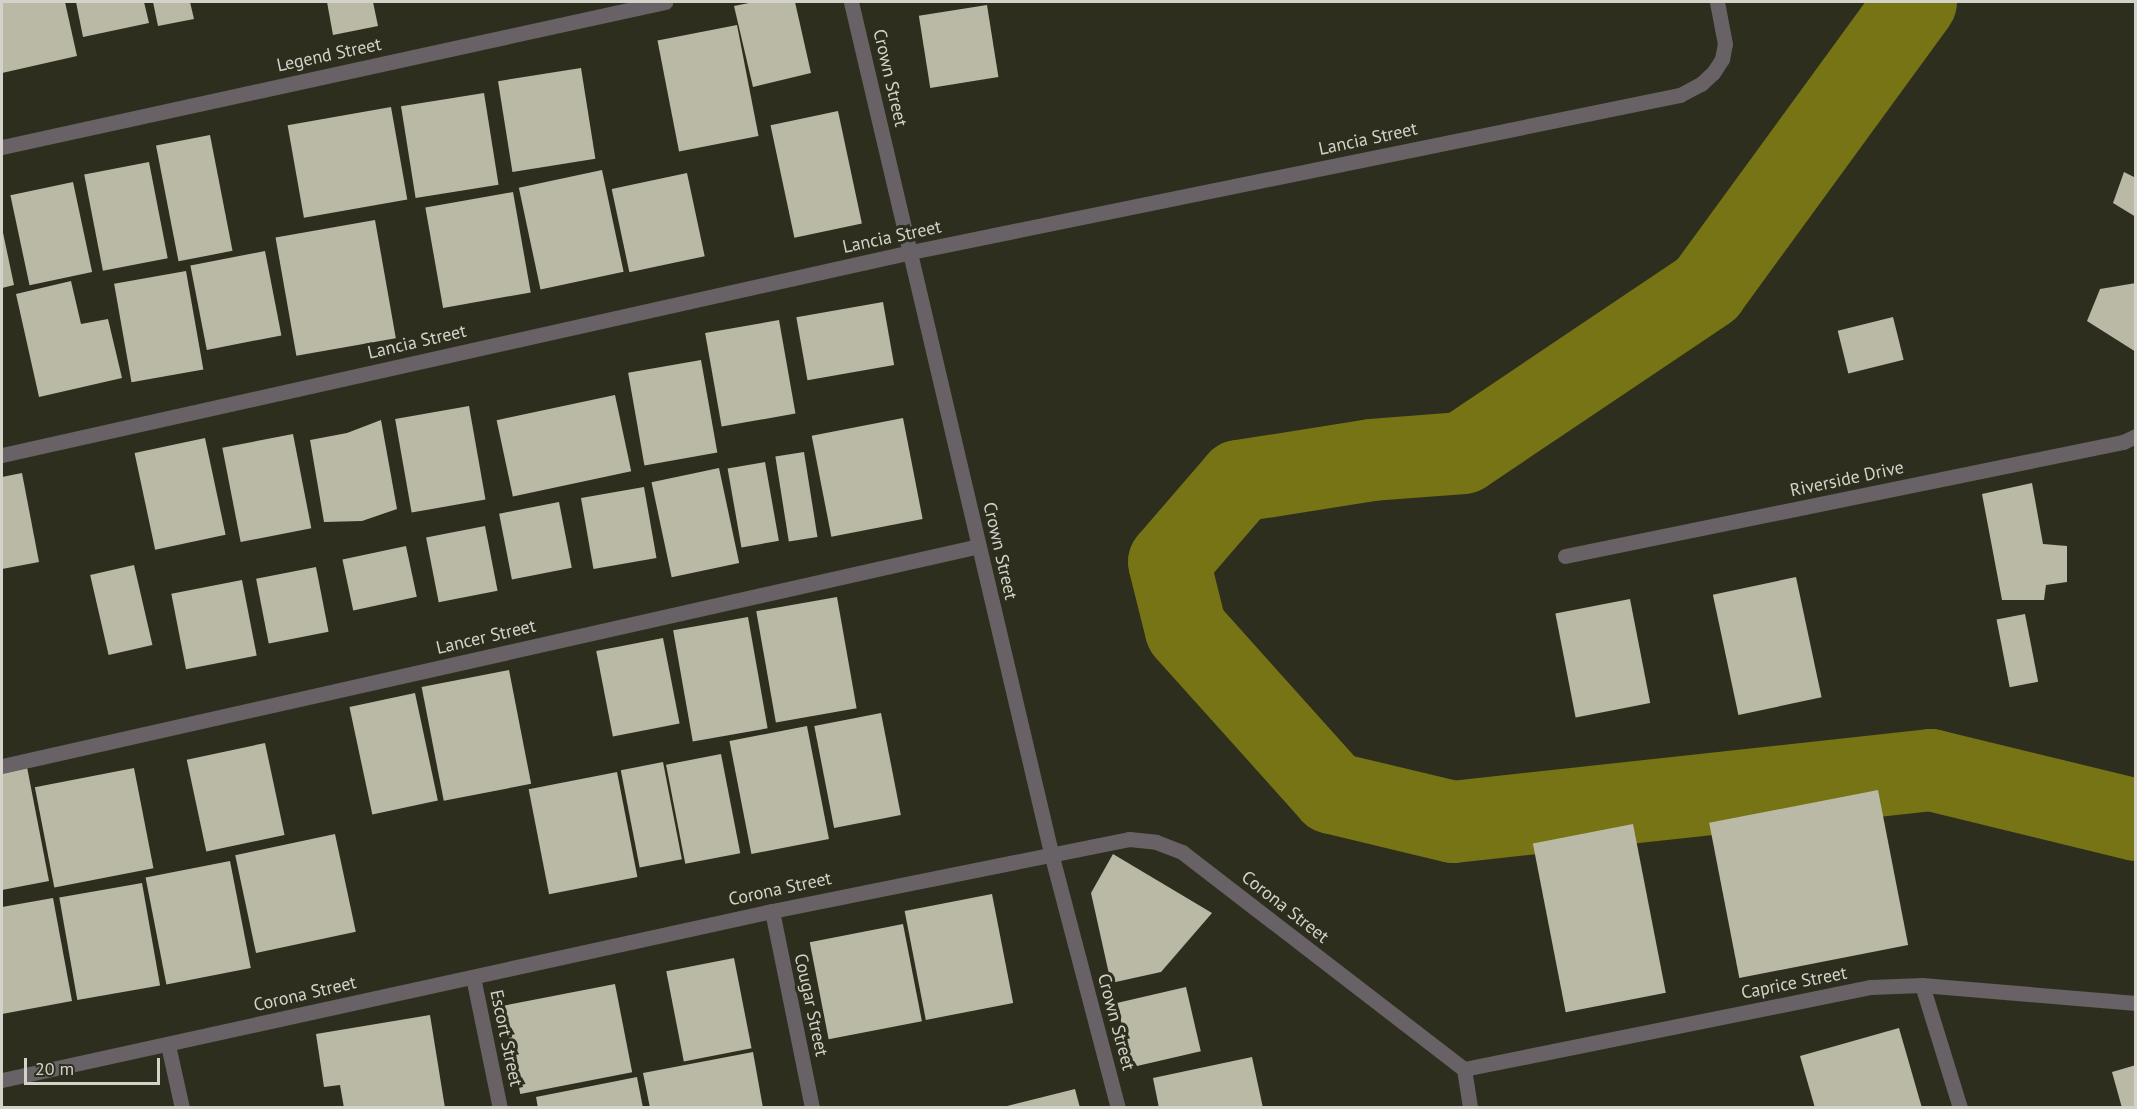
<!DOCTYPE html>
<html>
<head>
<meta charset="utf-8">
<style>
  body { margin:0 }
  #map { position:relative; width:2137px; height:1109px; overflow:hidden; background:#2e2e1f; font-family:"PT Sans",sans-serif }
  div>[style] { position:absolute }
  .river>* { height:82px; margin:-41px; padding:0 41px; transform-origin:41px; border-radius:41px; background:#767414 }
  .building>* { inset:0; background:#b9b9a6; transform-origin:0 0 }
  .street>* { height:15px; margin:-7.5px; padding:0 7.5px; transform-origin:7.5px; border-radius:7.5px; background:#686165 }
  span { translate:-50% -50%; white-space:nowrap; text-align:center; line-height:1.15; -webkit-text-stroke:6px #2e2e1f; paint-order:stroke }
  .street-label { font-size:18px; color:#d3d3ca }
  .frame { position:absolute; inset:0; border:3px solid #d3d3ca; pointer-events:none }
  .scale { position:absolute; left:24px; top:1058px; width:136px; height:27px; box-sizing:border-box; border:3px solid #d3d3ca; border-top:0; padding-left:8px; font-size:18px; line-height:21px; white-space:nowrap; color:#d3d3ca; -webkit-text-stroke:4px #2e2e1f; paint-order:stroke }
</style>
</head>
<body>
<div id="map">
  <div class="river">
    <div style="left:1916px;top:2px;width:355px;rotate:126.1deg"></div>
    <div style="left:1707px;top:289px;width:294px;rotate:146.1deg"></div>
    <div style="left:1463px;top:453px;width:91px;rotate:175.6deg"></div>
    <div style="left:1372px;top:460px;width:135px;rotate:171deg"></div>
    <div style="left:1239px;top:481px;width:107px;rotate:130.8deg"></div>
    <div style="left:1169px;top:562px;width:70px;rotate:76deg"></div>
    <div style="left:1186px;top:630px;width:219px;rotate:48.1deg"></div>
    <div style="left:1332px;top:793px;width:124px;rotate:13.5deg"></div>
    <div style="left:1453px;top:822px;width:481px;rotate:-6.2deg"></div>
    <div style="left:1931px;top:770px;width:211px;rotate:13.7deg"></div>
  </div>
  <div class="building">
    <div style="clip-path:polygon(2px 2px,65px 2px,77px 56px,2px 73px)"></div>
    <div style="clip-path:polygon(76px 2px,144px 2px,149px 23px,83px 37px)"></div>
    <div style="clip-path:polygon(153px 2px,190px 2px,194px 19px,158px 26px)"></div>
    <div style="clip-path:polygon(327px 2px,373px 2px,378px 26px,333px 35px)"></div>
    <div style="clip-path:polygon(754px 2px,795px 2px,811px 73px,753px 87px,734px 6px)"></div>
    <div style="left:987px;top:5px;width:73px;height:69px;rotate:81deg"></div>
    <div style="left:737px;top:25px;width:113px;height:81px;rotate:79deg"></div>
    <div style="left:581px;top:68px;width:92px;height:84px;rotate:81deg"></div>
    <div style="left:484px;top:93px;width:93px;height:84px;rotate:81deg"></div>
    <div style="left:391px;top:107px;width:94px;height:105px;rotate:80deg"></div>
    <div style="left:838px;top:111px;width:115px;height:69px;rotate:78deg"></div>
    <div style="left:210px;top:135px;width:118px;height:55px;rotate:79deg"></div>
    <div style="left:149px;top:162px;width:98px;height:66px;rotate:79deg"></div>
    <div style="left:602px;top:170px;width:104px;height:85px;rotate:78deg"></div>
    <div style="clip-path:polygon(2124px 172px,2136px 178px,2136px 217px,2113px 203px)"></div>
    <div style="left:687px;top:173px;width:85px;height:77px;rotate:78deg"></div>
    <div style="left:73px;top:182px;width:92px;height:64px;rotate:78deg"></div>
    <div style="left:513px;top:192px;width:102px;height:89px;rotate:80deg"></div>
    <div style="left:375px;top:220px;width:120px;height:101px;rotate:80deg"></div>
    <div style="clip-path:polygon(2px 228px,14px 285px,2px 288px)"></div>
    <div style="left:265px;top:251px;width:86px;height:76px;rotate:79deg"></div>
    <div style="left:186px;top:271px;width:100px;height:73px;rotate:80deg"></div>
    <div style="clip-path:polygon(71px 281px,81px 324px,108px 319px,122px 378px,39px 397px,16px 294px)"></div>
    <div style="clip-path:polygon(2136px 283px,2136px 352px,2087px 321px,2100px 289px)"></div>
    <div style="left:883px;top:302px;width:64px;height:88px;rotate:80deg"></div>
    <div style="left:1893px;top:317px;width:44px;height:57px;rotate:76deg"></div>
    <div style="left:779px;top:320px;width:95px;height:75px;rotate:80deg"></div>
    <div style="left:701px;top:360px;width:94px;height:74px;rotate:80deg"></div>
    <div style="left:615px;top:395px;width:78px;height:121px;rotate:78deg"></div>
    <div style="left:469px;top:406px;width:95px;height:75px;rotate:80deg"></div>
    <div style="left:903px;top:418px;width:103px;height:93px;rotate:79deg"></div>
    <div style="clip-path:polygon(381px 420px,397px 509px,362px 521px,324px 522px,310px 440px,347px 433px)"></div>
    <div style="left:293px;top:434px;width:96px;height:72px;rotate:79deg"></div>
    <div style="left:205px;top:438px;width:99px;height:72px;rotate:78deg"></div>
    <div style="left:804px;top:452px;width:86px;height:29px;rotate:81deg"></div>
    <div style="left:765px;top:462px;width:80px;height:38px;rotate:80deg"></div>
    <div style="left:719px;top:468px;width:97px;height:69px;rotate:78deg"></div>
    <div style="clip-path:polygon(22px 473px,39px 562px,2px 569px,2px 477px)"></div>
    <div style="clip-path:polygon(2032px 483px,2043px 544px,2067px 546px,2067px 582px,2046px 585px,2044px 600px,2002px 600px,1982px 494px)"></div>
    <div style="left:644px;top:487px;width:72px;height:64px;rotate:80deg"></div>
    <div style="left:559px;top:502px;width:67px;height:61px;rotate:79deg"></div>
    <div style="left:485px;top:526px;width:66px;height:60px;rotate:79deg"></div>
    <div style="left:406px;top:546px;width:52px;height:65px;rotate:78deg"></div>
    <div style="left:134px;top:565px;width:82px;height:45px;rotate:77deg"></div>
    <div style="left:316px;top:567px;width:66px;height:61px;rotate:79deg"></div>
    <div style="left:1796px;top:577px;width:123px;height:85px;rotate:78deg"></div>
    <div style="left:242px;top:580px;width:77px;height:72px;rotate:79deg"></div>
    <div style="left:837px;top:597px;width:113px;height:82px;rotate:80deg"></div>
    <div style="left:1630px;top:599px;width:106px;height:76px;rotate:79deg"></div>
    <div style="left:2025px;top:614px;width:69px;height:29px;rotate:79deg"></div>
    <div style="left:748px;top:617px;width:113px;height:76px;rotate:80deg"></div>
    <div style="left:663px;top:638px;width:87px;height:68px;rotate:79deg"></div>
    <div style="left:509px;top:670px;width:116px;height:89px;rotate:79deg"></div>
    <div style="left:415px;top:693px;width:110px;height:67px;rotate:78deg"></div>
    <div style="left:881px;top:713px;width:104px;height:68px;rotate:79deg"></div>
    <div style="left:807px;top:726px;width:115px;height:79px;rotate:79deg"></div>
    <div style="left:265px;top:743px;width:94px;height:80px;rotate:78deg"></div>
    <div style="left:721px;top:754px;width:101px;height:56px;rotate:79deg"></div>
    <div style="left:663px;top:762px;width:99px;height:43px;rotate:79deg"></div>
    <div style="clip-path:polygon(27px 767px,49px 881px,2px 890px,2px 772px)"></div>
    <div style="left:134px;top:768px;width:102px;height:101px;rotate:79deg"></div>
    <div style="left:617px;top:772px;width:107px;height:90px;rotate:79deg"></div>
    <div style="left:1878px;top:790px;width:158px;height:172px;rotate:79deg"></div>
    <div style="left:1633px;top:824px;width:172px;height:102px;rotate:79deg"></div>
    <div style="left:335px;top:834px;width:100px;height:102px;rotate:78deg"></div>
    <div style="clip-path:polygon(1113px 854px,1212px 913px,1161px 972px,1111px 983px,1091px 893px)"></div>
    <div style="left:230px;top:861px;width:109px;height:86px;rotate:79deg"></div>
    <div style="left:142px;top:883px;width:104px;height:84px;rotate:80deg"></div>
    <div style="left:992px;top:894px;width:111px;height:89px;rotate:79deg"></div>
    <div style="clip-path:polygon(53px 898px,72px 1001px,2px 1014px,2px 907px)"></div>
    <div style="left:903px;top:924px;width:99px;height:95px;rotate:79deg"></div>
    <div style="left:734px;top:958px;width:92px;height:69px;rotate:79deg"></div>
    <div style="left:615px;top:984px;width:90px;height:114px;rotate:79deg"></div>
    <div style="left:1186px;top:987px;width:66px;height:71px;rotate:77deg"></div>
    <div style="clip-path:polygon(430px 1015px,445px 1108px,344px 1108px,340px 1085px,324px 1087px,316px 1034px)"></div>
    <div style="clip-path:polygon(1899px 1028px,1922px 1108px,1815px 1108px,1800px 1056px)"></div>
    <div style="clip-path:polygon(753px 1052px,763px 1108px,650px 1108px,643px 1073px)"></div>
    <div style="clip-path:polygon(1252px 1057px,1263px 1108px,1159px 1108px,1153px 1078px)"></div>
    <div style="clip-path:polygon(2136px 1065px,2136px 1108px,2122px 1108px,2112px 1072px)"></div>
    <div style="clip-path:polygon(637px 1077px,643px 1108px,538px 1108px,536px 1097px)"></div>
    <div style="clip-path:polygon(1075px 1089px,1080px 1108px,1003px 1108px,1003px 1107px)"></div>
  </div>
  <div class="street">
    <div style="left:851px;top:2px;width:874px;rotate:76.77deg"></div>
    <div style="left:1051px;top:853px;width:264px;rotate:75.3deg"></div>
    <div style="left:2px;top:147px;width:679px;rotate:-12.34deg"></div>
    <div style="left:2px;top:455px;width:931px;rotate:-12.59deg"></div>
    <div style="left:911px;top:252px;width:785px;rotate:-11.54deg"></div>
    <div style="left:1680px;top:95px;width:24px;rotate:-28deg"></div>
    <div style="left:1701px;top:84px;width:16px;rotate:-43deg"></div>
    <div style="left:1713px;top:73px;width:17px;rotate:-57deg"></div>
    <div style="left:1722px;top:59px;width:15px;rotate:-79deg"></div>
    <div style="left:1725px;top:44px;width:43px;rotate:-100.8deg"></div>
    <div style="left:1565px;top:556px;width:570px;rotate:-11.55deg"></div>
    <div style="left:2123px;top:442px;width:14px;rotate:-25deg"></div>
    <div style="left:2px;top:766px;width:1001px;rotate:-12.69deg"></div>
    <div style="left:772px;top:911px;width:201px;rotate:78.5deg"></div>
    <div style="left:473px;top:977px;width:134px;rotate:78.4deg"></div>
    <div style="left:1922px;top:985px;width:129px;rotate:72.8deg"></div>
    <div style="left:168px;top:1045px;width:65px;rotate:77.5deg"></div>
    <div style="left:1464px;top:1069px;width:415px;rotate:-11.4deg"></div>
    <div style="left:1871px;top:987px;width:51px;rotate:-2.2deg"></div>
    <div style="left:1922px;top:985px;width:215px;rotate:4.8deg"></div>
    <div style="left:2px;top:1080px;width:788px;rotate:-12.38deg"></div>
    <div style="left:772px;top:911px;width:364px;rotate:-11.4deg"></div>
    <div style="left:1129px;top:839px;width:27px;rotate:6deg"></div>
    <div style="left:1156px;top:842px;width:28px;rotate:21deg"></div>
    <div style="left:1182px;top:852px;width:356px;rotate:37.6deg"></div>
    <div style="left:1464px;top:1069px;width:39px;rotate:81deg"></div>
  </div>
  <div class="street-label">
    <span style="left:329px;top:55px;rotate:-12deg">Legend Street</span>
    <span style="left:890px;top:78px;rotate:77deg">Crown Street</span>
    <span style="left:1368px;top:139px;rotate:-12deg">Lancia Street</span>
    <span style="left:892px;top:237px;rotate:-12deg">Lancia Street</span>
    <span style="left:417px;top:342px;rotate:-13deg">Lancia Street</span>
    <span style="left:1847px;top:479px;rotate:-12deg">Riverside Drive</span>
    <span style="left:1000px;top:551px;rotate:77deg">Crown Street</span>
    <span style="left:486px;top:637px;rotate:-13deg">Lancer Street</span>
    <span style="left:780px;top:889px;rotate:-12deg">Corona Street</span>
    <span style="left:1285px;top:907px;rotate:38deg">Corona Street</span>
    <span style="left:1794px;top:983px;rotate:-11deg">Caprice Street</span>
    <span style="left:305px;top:994px;rotate:-13deg">Corona Street</span>
    <span style="left:811px;top:1005px;rotate:78deg">Cougar Street</span>
    <span style="left:1116px;top:1022px;rotate:75deg">Crown Street</span>
    <span style="left:506px;top:1038px;rotate:78deg">Escort Street</span>
  </div>
  <div class="frame"></div>
  <div class="scale">20 m</div>
</div>
</body>
</html>
